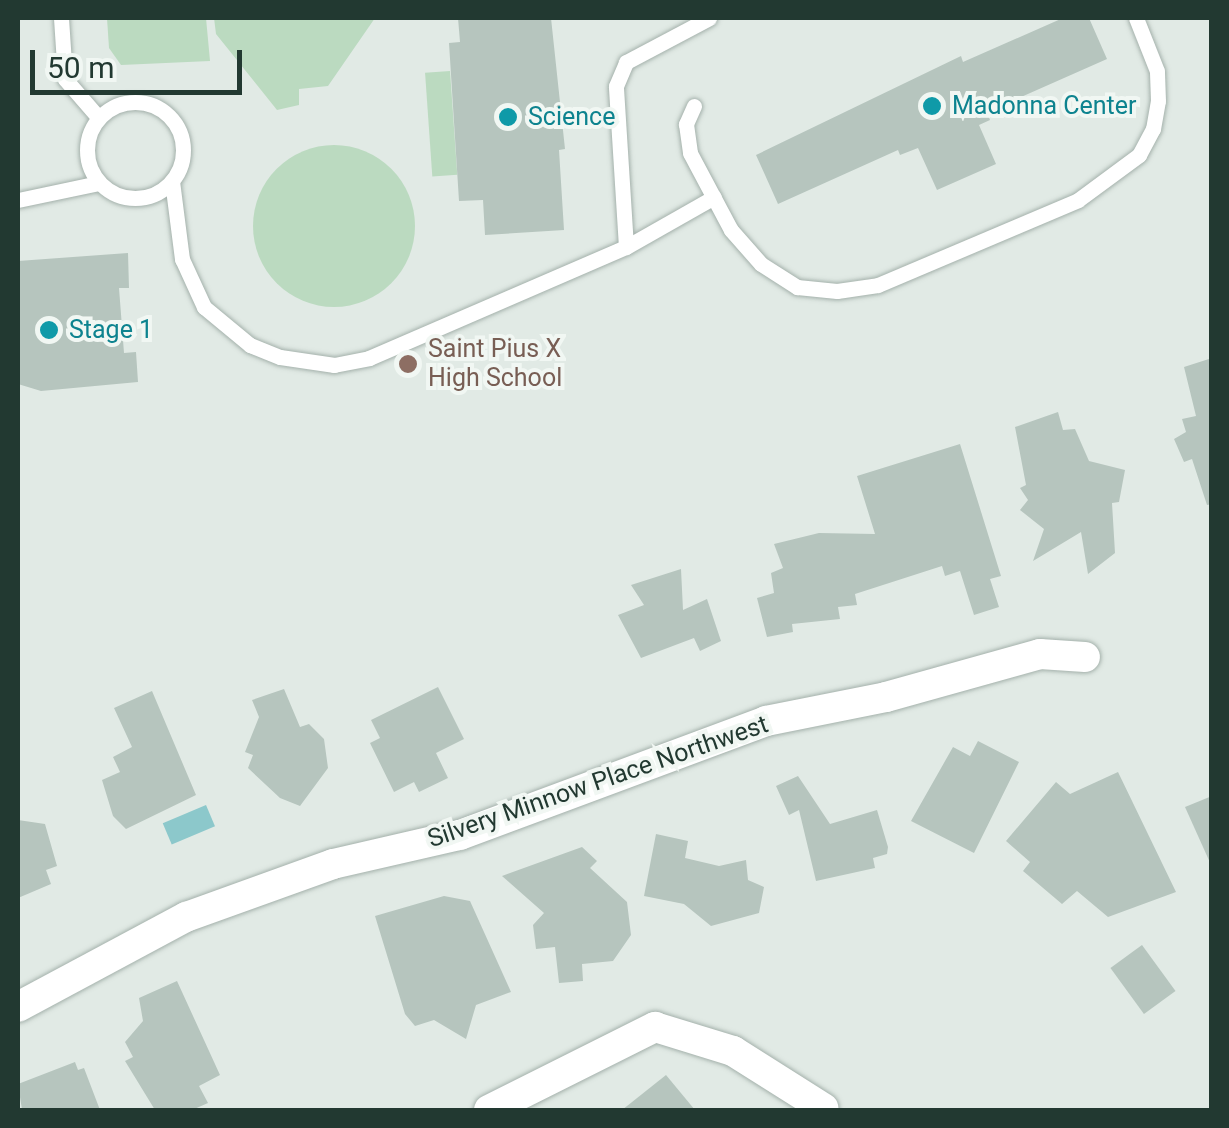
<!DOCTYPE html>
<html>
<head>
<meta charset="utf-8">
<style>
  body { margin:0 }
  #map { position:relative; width:1229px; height:1128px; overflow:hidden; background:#e1eae5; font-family:Roboto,sans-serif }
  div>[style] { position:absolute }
  .green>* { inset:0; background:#bbdac0; transform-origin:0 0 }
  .round { border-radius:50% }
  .water>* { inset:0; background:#8cc8cb; transform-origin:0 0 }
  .building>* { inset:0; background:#b6c5be; transform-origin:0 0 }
  .roads { filter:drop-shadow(0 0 2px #a4b1ab) drop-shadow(0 0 2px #a4b1ab) }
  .lane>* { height:15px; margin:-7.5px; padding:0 7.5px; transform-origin:7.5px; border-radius:7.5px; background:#fff }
  .lane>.ring { margin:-7.5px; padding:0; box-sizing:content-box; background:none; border:15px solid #fff; border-radius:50% }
  .street>* { height:30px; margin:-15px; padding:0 15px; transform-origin:15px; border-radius:15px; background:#fff }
  .dots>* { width:28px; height:28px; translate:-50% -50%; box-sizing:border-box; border:5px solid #f1f7f3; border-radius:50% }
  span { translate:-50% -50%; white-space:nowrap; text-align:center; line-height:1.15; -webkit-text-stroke:8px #f1f7f3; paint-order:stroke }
  .culture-label { font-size:25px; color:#0d838f }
  .left { translate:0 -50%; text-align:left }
  .education-label { font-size:25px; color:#785e54 }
  .street-label { font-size:25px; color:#223931 }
  .frame { position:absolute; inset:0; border:20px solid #223931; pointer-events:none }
  .scale { position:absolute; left:30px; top:50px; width:212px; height:45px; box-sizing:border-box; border:5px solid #223931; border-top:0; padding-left:12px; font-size:30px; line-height:35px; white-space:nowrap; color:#223931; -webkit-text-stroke:8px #f1f7f3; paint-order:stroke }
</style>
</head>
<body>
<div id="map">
  <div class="green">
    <div style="clip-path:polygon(107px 18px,206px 18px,210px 61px,121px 65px,109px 48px)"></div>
    <div style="clip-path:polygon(214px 18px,375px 18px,328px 86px,299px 89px,299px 105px,277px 110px,216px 34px)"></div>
    <div style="left:450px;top:71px;width:104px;height:25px;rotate:86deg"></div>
    <div class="round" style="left:253px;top:145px;width:162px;height:162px"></div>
  </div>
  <div class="water">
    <div style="left:206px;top:805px;width:23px;height:47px;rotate:67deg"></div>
  </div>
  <div class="building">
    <div style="clip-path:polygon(458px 18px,551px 18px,565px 149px,559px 150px,564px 230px,485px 235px,483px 200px,459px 201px,449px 43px,460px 42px)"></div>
    <div style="clip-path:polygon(1063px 18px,1089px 18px,1107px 59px,987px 112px,990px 120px,979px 125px,996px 164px,937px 190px,918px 148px,900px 155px,898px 150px,778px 204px,756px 155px,961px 56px,963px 62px)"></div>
    <div style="clip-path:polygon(128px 253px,129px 288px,119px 288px,124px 353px,136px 352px,138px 382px,41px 391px,18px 384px,18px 261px)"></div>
    <div style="clip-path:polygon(1212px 358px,1212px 504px,1207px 505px,1192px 459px,1184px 462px,1174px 439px,1186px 432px,1182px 419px,1196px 416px,1184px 367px)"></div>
    <div style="clip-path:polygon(1058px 412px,1063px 430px,1075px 429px,1089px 461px,1125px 470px,1119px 502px,1112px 503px,1115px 553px,1088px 574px,1081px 532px,1033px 561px,1044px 529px,1020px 510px,1028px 500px,1020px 488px,1026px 485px,1015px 427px)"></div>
    <div style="clip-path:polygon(960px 444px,1001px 576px,990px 579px,999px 607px,974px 615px,960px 571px,945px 576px,942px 566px,855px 594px,857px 605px,838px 607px,840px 619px,792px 624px,793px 632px,767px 637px,757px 598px,774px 593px,771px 573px,783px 568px,774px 544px,819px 533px,875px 534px,857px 476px)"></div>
    <div style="clip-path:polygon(681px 569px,683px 610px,707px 599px,721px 641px,700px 651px,694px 638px,641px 658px,618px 615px,644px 605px,631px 585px)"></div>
    <div style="clip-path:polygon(438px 687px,464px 739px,436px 753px,448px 778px,419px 792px,414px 782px,394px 792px,370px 743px,380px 738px,371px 720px)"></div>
    <div style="clip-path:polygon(284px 689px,300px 727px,309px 724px,324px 739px,328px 768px,300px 806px,280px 798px,248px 768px,253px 755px,245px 752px,259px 717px,252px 700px)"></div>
    <div style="clip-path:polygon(152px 691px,196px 795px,126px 829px,113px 816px,102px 780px,120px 772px,113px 757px,132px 747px,114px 708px)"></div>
    <div style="clip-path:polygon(978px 741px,1019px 762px,974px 853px,911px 821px,953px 747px,970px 756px)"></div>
    <div style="clip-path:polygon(1118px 772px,1176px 892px,1108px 917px,1077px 891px,1062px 904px,1023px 871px,1030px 862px,1006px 841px,1056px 782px,1070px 794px)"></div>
    <div style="clip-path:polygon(798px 776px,830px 824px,877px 810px,888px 847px,887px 854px,873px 858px,875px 868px,816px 881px,799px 810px,789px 815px,776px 786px)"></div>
    <div style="clip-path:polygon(1212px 796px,1212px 867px,1185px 807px)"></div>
    <div style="clip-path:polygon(18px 820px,45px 824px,57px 866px,46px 870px,51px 884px,18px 898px)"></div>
    <div style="clip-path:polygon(656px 834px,688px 841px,685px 858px,719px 866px,746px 860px,748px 880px,764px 887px,759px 913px,711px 926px,684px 904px,644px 896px)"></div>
    <div style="clip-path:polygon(582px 847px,597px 861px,590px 868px,627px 902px,631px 935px,613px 961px,582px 964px,583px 981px,559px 983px,555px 947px,536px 949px,533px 925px,544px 913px,502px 876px)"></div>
    <div style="clip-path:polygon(444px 896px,470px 901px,511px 992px,476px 1005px,466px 1039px,434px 1020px,415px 1026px,405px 1014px,375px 916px)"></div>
    <div style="left:1142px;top:945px;width:57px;height:39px;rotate:54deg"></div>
    <div style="clip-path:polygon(177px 981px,220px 1075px,199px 1086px,208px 1103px,192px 1110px,155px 1110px,125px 1061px,133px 1057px,125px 1042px,143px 1021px,139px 998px)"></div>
    <div style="clip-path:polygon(75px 1062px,78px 1070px,84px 1068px,100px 1110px,22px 1110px,18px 1084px)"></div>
    <div style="clip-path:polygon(666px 1075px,695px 1110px,622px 1110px)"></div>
  </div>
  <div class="roads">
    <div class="lane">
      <div style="left:61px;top:18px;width:61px;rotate:86.2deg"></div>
      <div style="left:65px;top:79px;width:50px;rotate:49deg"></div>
      <div class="ring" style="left:87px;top:102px;width:81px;height:81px"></div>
      <div style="left:694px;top:106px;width:20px;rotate:114deg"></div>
      <div style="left:686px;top:124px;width:29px;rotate:82deg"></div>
      <div style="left:690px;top:153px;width:87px;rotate:62deg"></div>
      <div style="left:731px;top:230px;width:45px;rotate:48.6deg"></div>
      <div style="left:761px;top:264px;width:43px;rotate:32.6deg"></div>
      <div style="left:797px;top:287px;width:40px;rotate:5.7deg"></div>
      <div style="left:837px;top:291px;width:41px;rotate:-8.3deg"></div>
      <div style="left:878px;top:285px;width:217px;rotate:-23deg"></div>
      <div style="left:1078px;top:200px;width:76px;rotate:-36.4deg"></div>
      <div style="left:1139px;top:155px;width:30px;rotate:-62deg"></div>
      <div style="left:1153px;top:129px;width:28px;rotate:-80deg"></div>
      <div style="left:1158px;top:101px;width:30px;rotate:-92deg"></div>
      <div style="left:1157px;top:71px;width:57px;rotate:-111.6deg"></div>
      <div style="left:172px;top:181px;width:79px;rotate:82.7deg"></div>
      <div style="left:182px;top:259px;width:53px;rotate:65.4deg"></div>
      <div style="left:204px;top:307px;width:60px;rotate:39.6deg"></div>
      <div style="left:250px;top:345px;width:32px;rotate:22deg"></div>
      <div style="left:280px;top:357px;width:55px;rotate:8.4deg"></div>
      <div style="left:334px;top:365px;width:36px;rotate:-11deg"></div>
      <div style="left:369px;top:358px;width:280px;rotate:-23.4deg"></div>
      <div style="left:626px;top:247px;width:161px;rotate:-93.6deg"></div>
      <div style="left:616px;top:86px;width:26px;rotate:-67deg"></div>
      <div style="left:626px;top:62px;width:94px;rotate:-27.9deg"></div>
      <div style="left:18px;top:200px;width:83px;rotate:-11.9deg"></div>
      <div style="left:626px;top:247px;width:101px;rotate:-29.6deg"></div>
    </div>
    <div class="street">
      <div style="left:18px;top:1007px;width:191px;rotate:-28.2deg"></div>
      <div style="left:186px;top:917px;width:156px;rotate:-19.8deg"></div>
      <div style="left:333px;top:864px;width:130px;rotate:-12.9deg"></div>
      <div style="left:460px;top:835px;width:327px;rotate:-20.4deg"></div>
      <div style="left:766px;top:721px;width:122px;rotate:-11.3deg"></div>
      <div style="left:886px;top:697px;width:160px;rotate:-15.6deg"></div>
      <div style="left:1040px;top:654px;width:45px;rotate:3.8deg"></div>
      <div style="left:489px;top:1110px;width:186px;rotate:-26.6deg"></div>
      <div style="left:655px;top:1027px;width:82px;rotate:17.1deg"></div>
      <div style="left:733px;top:1051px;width:107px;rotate:32.3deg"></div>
    </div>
  </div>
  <div class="dots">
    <div style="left:932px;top:106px;background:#0f9aa8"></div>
    <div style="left:508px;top:117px;background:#0f9aa8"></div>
    <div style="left:49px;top:330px;background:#0f9aa8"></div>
    <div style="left:408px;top:364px;background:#8d6e63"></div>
  </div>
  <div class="culture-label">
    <span class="left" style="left:952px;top:106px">Madonna Center</span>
    <span class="left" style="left:528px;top:117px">Science</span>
    <span class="left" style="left:69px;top:330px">Stage 1</span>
  </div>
  <div class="education-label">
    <span class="left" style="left:428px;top:364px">Saint Pius X<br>High School</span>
  </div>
  <div class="street-label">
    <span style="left:598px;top:782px;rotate:-19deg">Silvery Minnow Place Northwest</span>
  </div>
  <div class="frame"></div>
  <div class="scale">50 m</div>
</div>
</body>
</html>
